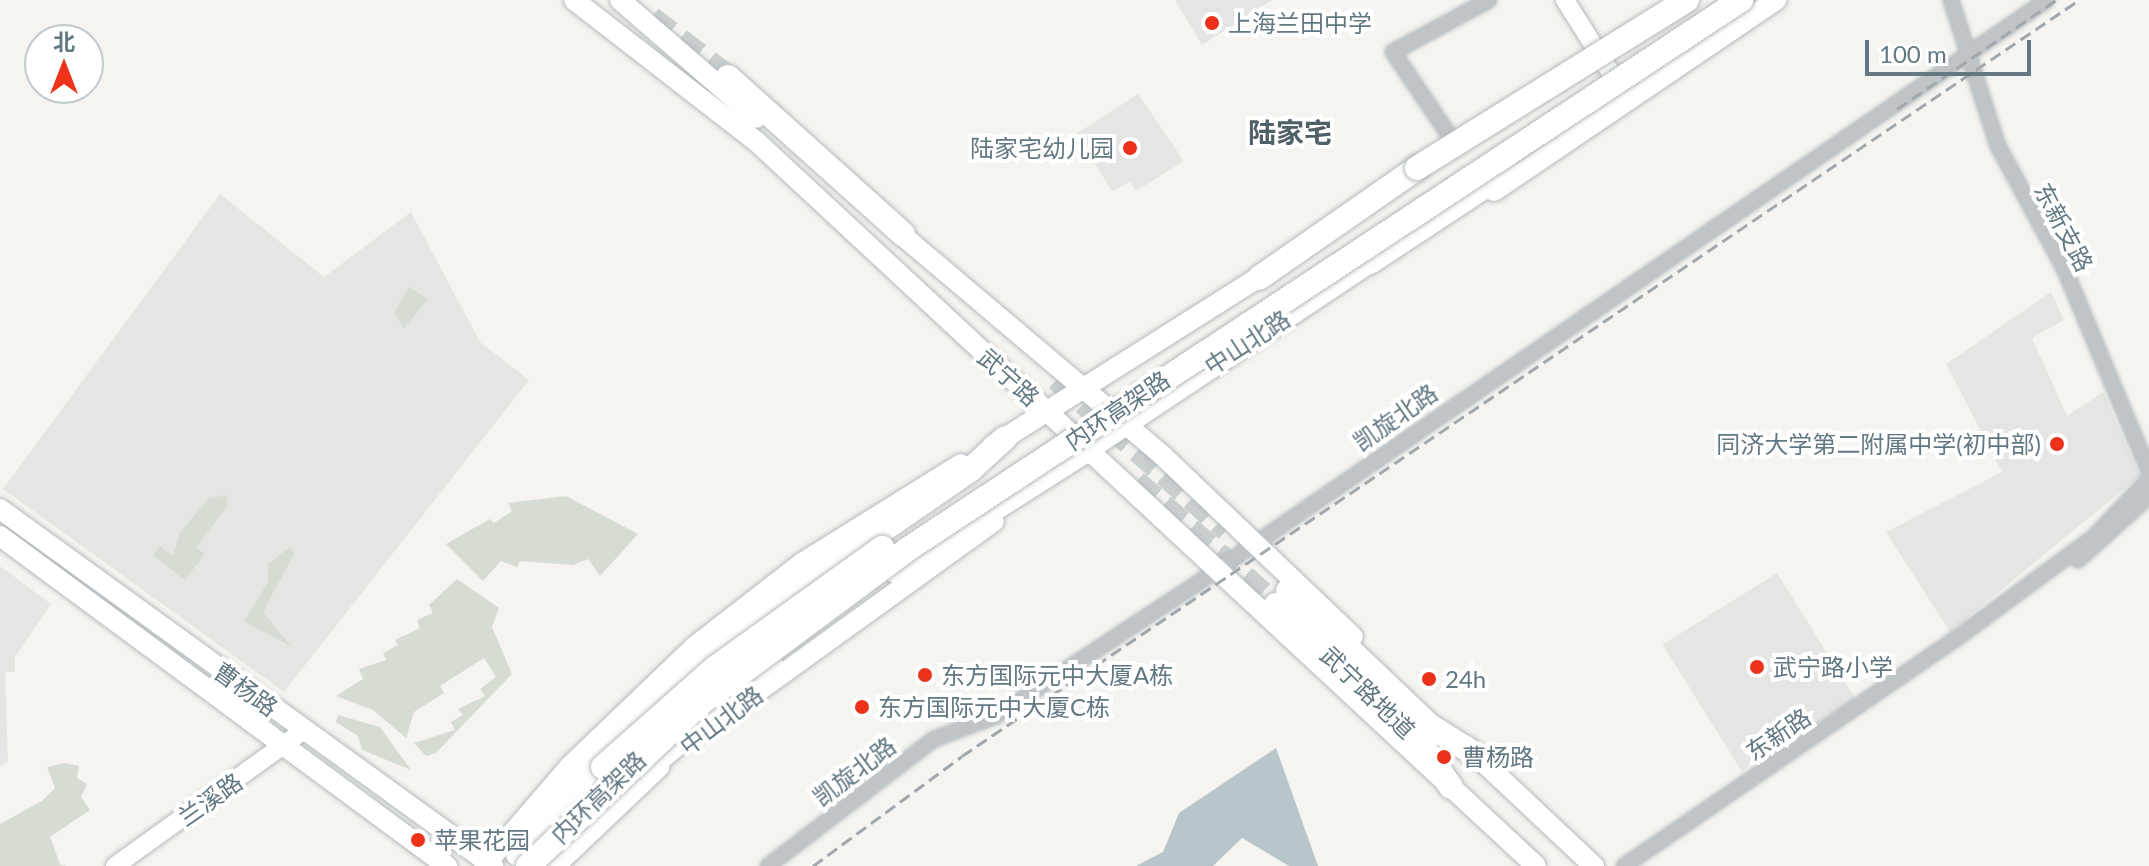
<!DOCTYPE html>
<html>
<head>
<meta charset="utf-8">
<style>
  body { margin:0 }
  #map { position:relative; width:2149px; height:866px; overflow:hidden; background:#f5f4f0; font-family:Lato,"Noto Sans SC",sans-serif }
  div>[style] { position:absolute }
  .built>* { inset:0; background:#e5e6e4; transform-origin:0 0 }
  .green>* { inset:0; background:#d6dcd1 }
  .water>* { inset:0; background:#b8c6ca }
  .highway-tunnel>* { height:24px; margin-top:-12px; transform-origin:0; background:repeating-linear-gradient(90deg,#c9cfcf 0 24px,transparent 0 36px) }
  .roads { filter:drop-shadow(0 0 2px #b4babe) drop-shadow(0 0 2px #b4babe) }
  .street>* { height:14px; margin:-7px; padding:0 7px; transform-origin:7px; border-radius:7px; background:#bfc5c7 }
  .secondary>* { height:18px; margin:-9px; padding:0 9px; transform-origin:9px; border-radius:9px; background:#fff }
  .primary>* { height:20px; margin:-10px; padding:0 10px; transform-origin:10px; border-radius:10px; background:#fff }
  .highway>* { height:24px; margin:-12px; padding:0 12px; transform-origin:12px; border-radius:12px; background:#fff }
  .rail>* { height:3px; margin-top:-1.5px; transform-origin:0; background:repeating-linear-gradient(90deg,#a0a8ad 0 12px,transparent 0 18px) }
  .bridges { filter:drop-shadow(0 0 2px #b4b9bb) drop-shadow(0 0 2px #b4b9bb) }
  .highway-bridge>* { height:24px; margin:-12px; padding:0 12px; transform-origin:12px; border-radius:12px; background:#fff }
  .dots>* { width:22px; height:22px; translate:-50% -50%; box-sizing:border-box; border:4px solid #fff; border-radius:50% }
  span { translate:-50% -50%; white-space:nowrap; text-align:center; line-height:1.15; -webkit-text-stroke:8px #fff; paint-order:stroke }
  .poi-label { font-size:24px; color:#627883 }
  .left { translate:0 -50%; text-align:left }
  .right { translate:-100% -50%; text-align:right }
  .street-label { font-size:24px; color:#627883 }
  .quarter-label { font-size:28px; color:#506068; font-weight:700 }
  .north { position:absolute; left:24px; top:24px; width:80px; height:80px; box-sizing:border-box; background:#fff; border:2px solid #c0c9cd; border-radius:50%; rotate:0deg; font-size:22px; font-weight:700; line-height:32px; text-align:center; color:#627883 }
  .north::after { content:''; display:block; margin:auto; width:28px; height:36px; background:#ec321a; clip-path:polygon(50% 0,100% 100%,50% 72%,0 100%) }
  .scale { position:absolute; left:1865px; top:40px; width:166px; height:36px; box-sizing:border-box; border:4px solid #627883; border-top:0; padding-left:10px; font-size:24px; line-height:28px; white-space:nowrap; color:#627883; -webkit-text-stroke:6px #fff; paint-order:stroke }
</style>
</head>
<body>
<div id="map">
  <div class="built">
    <div style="clip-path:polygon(1175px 0,1272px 0,1202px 45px)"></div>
    <div style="clip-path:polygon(1138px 94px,1184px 161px,1136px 191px,1130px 182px,1112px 191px,1076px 134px)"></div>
    <div style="clip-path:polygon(220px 194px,324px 277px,411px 212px,480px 342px,529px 380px,284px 692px,3px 489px)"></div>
    <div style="clip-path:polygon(2051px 292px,2064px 320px,2032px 338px,2067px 416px,2103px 392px,2140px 476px,1950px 632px,1886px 532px,2002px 472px,1946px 364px)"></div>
    <div style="clip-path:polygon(0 566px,51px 604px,15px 657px,15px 672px,5px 672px,8px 762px,0 767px)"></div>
    <div style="left:1777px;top:573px;width:149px;height:135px;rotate:58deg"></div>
  </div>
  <div class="green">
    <div style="clip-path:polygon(409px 287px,428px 299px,404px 328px,394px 313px)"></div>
    <div style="clip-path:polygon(226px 495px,228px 505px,196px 547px,205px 554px,185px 580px,153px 555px,160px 546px,173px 556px,180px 533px,208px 499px)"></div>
    <div style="clip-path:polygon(566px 496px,638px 534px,600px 576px,588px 559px,573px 565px,520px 561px,517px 567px,501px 561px,483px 581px,446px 544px,490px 519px,494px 523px,512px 511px,508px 503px)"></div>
    <div style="clip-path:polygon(290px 547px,295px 552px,263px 612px,291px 646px,244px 622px,268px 582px,268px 564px)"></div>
    <div style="clip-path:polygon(457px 579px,499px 608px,492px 627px,512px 674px,436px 753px,426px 756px,414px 743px,455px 730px,451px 722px,463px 715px,458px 709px,485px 696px,480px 689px,496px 677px,484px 658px,440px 686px,444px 693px,414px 712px,406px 738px,373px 710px,336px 696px,363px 679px,359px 669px,386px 660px,383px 653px,398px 645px,395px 640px,420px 628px,417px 620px,433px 613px,429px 605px)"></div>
    <div style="clip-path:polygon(338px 715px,380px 727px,411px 770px,362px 750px,358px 736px,336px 722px)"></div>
    <div style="clip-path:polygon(65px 763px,79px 766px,77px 778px,87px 784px,81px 797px,90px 810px,50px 837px,60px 864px,66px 866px,0 866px,0 824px,42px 801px,55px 788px,47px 767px)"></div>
  </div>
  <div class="water">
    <div style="clip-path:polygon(1276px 748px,1318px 866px,1289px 866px,1242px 838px,1213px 866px,1136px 866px,1163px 852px,1179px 813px)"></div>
  </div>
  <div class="highway-tunnel">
    <div style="left:651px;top:18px;width:97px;rotate:37.5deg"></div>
    <div style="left:1057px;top:379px;width:227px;rotate:41.6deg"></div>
    <div style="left:1136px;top:482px;width:186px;rotate:41.3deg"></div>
  </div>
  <div class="roads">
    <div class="street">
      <div style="left:1951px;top:0;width:153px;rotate:72.2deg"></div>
      <div style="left:1998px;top:146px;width:139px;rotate:61.6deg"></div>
      <div style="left:2064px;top:268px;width:220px;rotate:67.3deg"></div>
      <div style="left:1451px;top:138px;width:104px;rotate:-124deg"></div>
      <div style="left:1393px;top:52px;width:109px;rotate:-28.4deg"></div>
      <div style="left:2078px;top:560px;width:96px;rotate:-42deg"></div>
      <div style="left:768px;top:866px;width:209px;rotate:-37.4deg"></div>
      <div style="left:934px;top:739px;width:66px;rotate:-20.4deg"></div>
      <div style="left:996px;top:716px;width:261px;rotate:-33.4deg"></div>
      <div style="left:1214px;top:572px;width:1010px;rotate:-34.48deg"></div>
      <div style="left:1624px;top:866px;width:404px;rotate:-34.4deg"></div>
      <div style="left:1957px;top:638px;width:170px;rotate:-36.4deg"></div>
      <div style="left:2094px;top:537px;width:80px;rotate:-46.5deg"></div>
    </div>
    <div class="secondary">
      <div style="left:1565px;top:0;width:109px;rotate:57.8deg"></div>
      <div style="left:115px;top:866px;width:231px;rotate:-35.7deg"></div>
    </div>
    <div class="primary">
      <div style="left:574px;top:0;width:232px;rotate:37.8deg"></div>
      <div style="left:757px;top:142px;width:1063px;rotate:42.9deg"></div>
      <div style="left:620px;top:0;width:180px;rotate:40.9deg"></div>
      <div style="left:1494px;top:191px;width:341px;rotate:-34.1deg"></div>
      <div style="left:890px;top:225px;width:358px;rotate:40.2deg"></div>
      <div style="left:1163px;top:456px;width:262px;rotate:43.6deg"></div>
      <div style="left:992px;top:446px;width:328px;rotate:-32.3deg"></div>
      <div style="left:1077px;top:458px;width:368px;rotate:-33.7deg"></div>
      <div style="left:0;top:509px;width:609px;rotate:35.91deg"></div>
      <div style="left:0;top:536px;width:556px;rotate:36.44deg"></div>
      <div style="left:735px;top:708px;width:319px;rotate:-35.8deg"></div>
      <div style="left:1465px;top:745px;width:177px;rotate:43.2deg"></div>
      <div style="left:484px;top:866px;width:132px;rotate:-49.3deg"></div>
      <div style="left:570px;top:766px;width:172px;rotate:-43.8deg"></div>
      <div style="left:694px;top:647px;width:137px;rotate:-37.9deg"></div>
      <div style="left:802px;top:563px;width:187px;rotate:-31.9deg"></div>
      <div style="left:555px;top:866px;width:144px;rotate:-43.6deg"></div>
    </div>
    <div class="highway">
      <div style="left:728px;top:77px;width:235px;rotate:41.9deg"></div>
      <div style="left:1370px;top:262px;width:165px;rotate:-33.4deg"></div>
      <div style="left:1259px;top:278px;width:193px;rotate:-34.8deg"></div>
      <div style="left:896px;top:571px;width:226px;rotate:-32.4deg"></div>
      <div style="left:1288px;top:591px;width:196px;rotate:43.6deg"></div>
      <div style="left:1430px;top:726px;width:54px;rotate:32.2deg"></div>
      <div style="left:1276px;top:605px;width:195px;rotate:43.3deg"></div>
      <div style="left:1418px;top:739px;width:58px;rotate:55.5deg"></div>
      <div style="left:643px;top:772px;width:167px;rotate:-39.9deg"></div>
      <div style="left:518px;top:854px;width:161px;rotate:-49.8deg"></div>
      <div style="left:622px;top:731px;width:79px;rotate:-43deg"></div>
      <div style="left:680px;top:677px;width:69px;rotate:-39.7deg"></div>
      <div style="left:733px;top:633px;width:288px;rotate:-34.5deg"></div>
      <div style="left:970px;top:470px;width:47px;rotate:-42.4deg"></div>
    </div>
  </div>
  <div class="rail">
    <div style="left:1897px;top:109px;width:193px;rotate:-34.4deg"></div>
    <div style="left:813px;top:866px;width:185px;rotate:-36.4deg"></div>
    <div style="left:962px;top:756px;width:1349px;rotate:-34.09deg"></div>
  </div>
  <div class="bridges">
    <div class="highway-bridge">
      <div style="left:1417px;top:168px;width:318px;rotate:-31.9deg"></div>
      <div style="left:603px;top:767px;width:149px;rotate:-41.5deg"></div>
      <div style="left:715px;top:668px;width:206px;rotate:-35.7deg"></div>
      <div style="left:528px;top:866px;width:239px;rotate:-43.3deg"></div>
      <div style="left:702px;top:702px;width:257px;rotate:-36.6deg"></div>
      <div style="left:908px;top:549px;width:998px;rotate:-33.39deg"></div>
    </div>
  </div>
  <div class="dots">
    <div style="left:1212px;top:23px;background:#ec321a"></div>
    <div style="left:1130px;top:148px;background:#ec321a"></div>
    <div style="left:2057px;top:444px;background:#ec321a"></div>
    <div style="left:1757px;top:667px;background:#ec321a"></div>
    <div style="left:925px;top:675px;background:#ec321a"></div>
    <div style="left:1429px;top:679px;background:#ec321a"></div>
    <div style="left:862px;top:707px;background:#ec321a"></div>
    <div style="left:1444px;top:757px;background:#ec321a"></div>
    <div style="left:418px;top:840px;background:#ec321a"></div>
  </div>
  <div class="poi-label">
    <span class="left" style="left:1228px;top:23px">上海兰田中学</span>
    <span class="right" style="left:1114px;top:148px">陆家宅幼儿园</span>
    <span class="right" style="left:2041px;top:444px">同济大学第二附属中学(初中部)</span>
    <span class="left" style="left:1773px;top:667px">武宁路小学</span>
    <span class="left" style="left:941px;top:675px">东方国际元中大厦A栋</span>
    <span class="left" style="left:1445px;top:679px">24h</span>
    <span class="left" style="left:878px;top:707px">东方国际元中大厦C栋</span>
    <span class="left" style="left:1462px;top:757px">曹杨路</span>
    <span class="left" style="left:434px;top:840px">苹果花园</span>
  </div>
  <div class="street-label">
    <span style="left:2064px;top:227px;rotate:62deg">东新支路</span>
    <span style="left:1247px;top:342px;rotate:-33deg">中山北路</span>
    <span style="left:1009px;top:377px;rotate:42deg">武宁路</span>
    <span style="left:1117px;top:410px;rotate:-34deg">内环高架路</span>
    <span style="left:1395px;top:417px;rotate:-35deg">凯旋北路</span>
    <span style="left:246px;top:689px;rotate:36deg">曹杨路</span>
    <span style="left:1368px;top:692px;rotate:44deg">武宁路地道</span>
    <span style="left:721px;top:720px;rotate:-37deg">中山北路</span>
    <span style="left:1778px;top:734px;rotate:-34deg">东新路</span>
    <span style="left:854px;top:771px;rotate:-37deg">凯旋北路</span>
    <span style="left:598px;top:797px;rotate:-44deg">内环高架路</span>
    <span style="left:210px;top:799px;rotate:-35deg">兰溪路</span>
  </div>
  <div class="quarter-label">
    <span style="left:1290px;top:132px">陆家宅</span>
  </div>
  <div class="north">北</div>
  <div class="scale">100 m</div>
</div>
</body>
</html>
